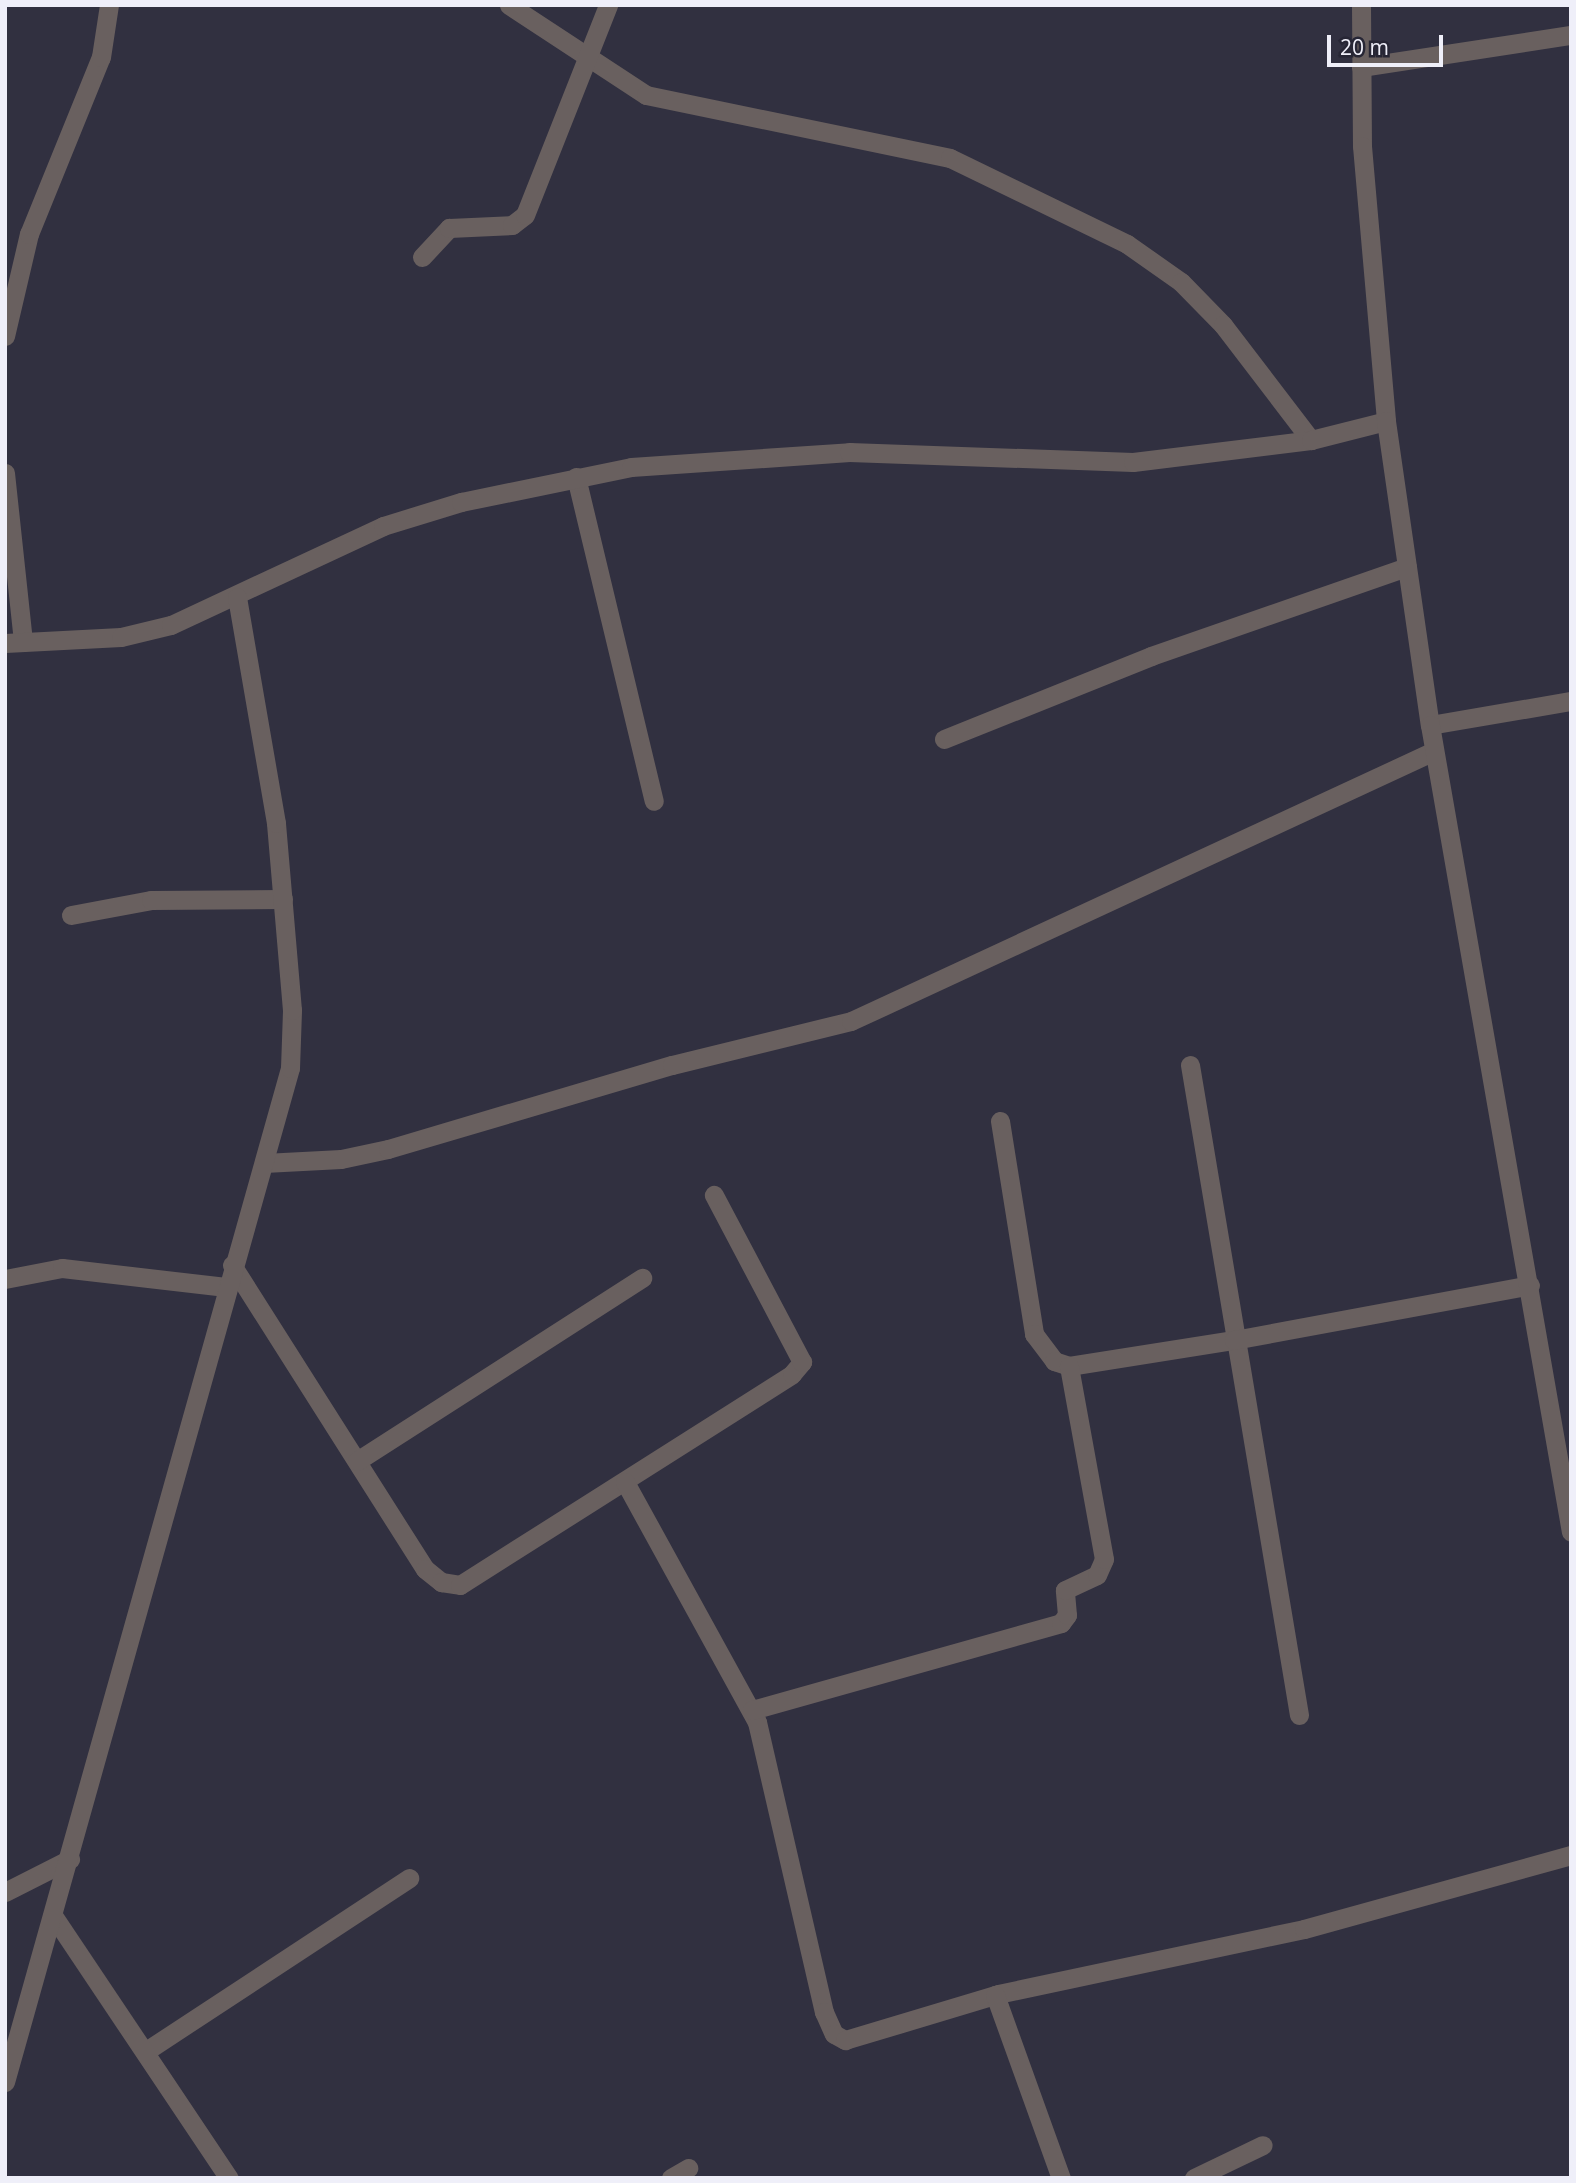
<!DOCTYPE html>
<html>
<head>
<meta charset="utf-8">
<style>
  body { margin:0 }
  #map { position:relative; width:1576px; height:2183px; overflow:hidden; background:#313040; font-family:"Open Sans",sans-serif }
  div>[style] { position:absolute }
  .service>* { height:19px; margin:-9.5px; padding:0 9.5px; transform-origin:9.5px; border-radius:9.5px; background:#69605f }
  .minor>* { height:19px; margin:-9.5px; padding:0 9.5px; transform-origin:9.5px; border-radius:9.5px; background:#69605f }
  .tertiary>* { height:19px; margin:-9.5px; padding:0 9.5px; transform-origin:9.5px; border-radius:9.5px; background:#69605f }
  span { translate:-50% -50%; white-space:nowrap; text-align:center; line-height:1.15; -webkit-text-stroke:7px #272635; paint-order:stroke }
  .frame { position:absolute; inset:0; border:7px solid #efeff9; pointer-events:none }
  .scale { position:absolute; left:1327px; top:35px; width:116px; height:32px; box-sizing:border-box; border:4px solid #efeff9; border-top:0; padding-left:9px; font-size:21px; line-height:24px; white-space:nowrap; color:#efeff9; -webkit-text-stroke:5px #272635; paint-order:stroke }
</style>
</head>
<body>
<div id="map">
  <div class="service">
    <div style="left:1361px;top:67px;width:212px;rotate:-8.7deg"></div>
    <div style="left:146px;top:2051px;width:315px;rotate:-33.3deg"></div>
  </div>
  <div class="minor">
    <div style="left:509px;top:5px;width:164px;rotate:33.3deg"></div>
    <div style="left:646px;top:95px;width:310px;rotate:11.7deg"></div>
    <div style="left:950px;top:158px;width:197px;rotate:25.9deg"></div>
    <div style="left:1127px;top:244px;width:66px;rotate:35.1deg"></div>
    <div style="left:1181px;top:282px;width:60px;rotate:45.7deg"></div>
    <div style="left:1223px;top:325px;width:145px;rotate:52.6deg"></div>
    <div style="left:422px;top:257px;width:40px;rotate:-47deg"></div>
    <div style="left:449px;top:228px;width:63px;rotate:-2.7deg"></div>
    <div style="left:512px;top:225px;width:16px;rotate:-38deg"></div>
    <div style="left:525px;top:215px;width:226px;rotate:-68.4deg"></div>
    <div style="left:5px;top:336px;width:105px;rotate:-76.8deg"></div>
    <div style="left:29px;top:234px;width:191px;rotate:-67.9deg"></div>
    <div style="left:101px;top:57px;width:53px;rotate:-81.3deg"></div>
    <div style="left:5px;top:473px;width:170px;rotate:83.9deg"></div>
    <div style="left:576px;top:477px;width:333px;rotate:76.5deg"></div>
    <div style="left:5px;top:643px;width:116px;rotate:-3deg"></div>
    <div style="left:121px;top:637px;width:51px;rotate:-13.5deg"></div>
    <div style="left:171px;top:625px;width:234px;rotate:-25deg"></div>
    <div style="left:383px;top:526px;width:82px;rotate:-17.1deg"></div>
    <div style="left:461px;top:502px;width:174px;rotate:-11.6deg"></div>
    <div style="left:631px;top:467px;width:219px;rotate:-3.9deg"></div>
    <div style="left:849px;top:452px;width:284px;rotate:2deg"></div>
    <div style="left:1133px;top:462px;width:179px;rotate:-7deg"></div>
    <div style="left:1311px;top:440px;width:77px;rotate:-14.2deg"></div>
    <div style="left:1430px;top:725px;width:143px;rotate:-9.7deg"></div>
    <div style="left:944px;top:739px;width:223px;rotate:-21.8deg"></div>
    <div style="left:1151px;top:656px;width:271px;rotate:-19.2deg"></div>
    <div style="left:71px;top:915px;width:81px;rotate:-10.6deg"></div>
    <div style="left:151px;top:900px;width:132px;rotate:-0.4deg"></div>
    <div style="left:1190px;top:1065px;width:659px;rotate:80.48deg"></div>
    <div style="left:1000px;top:1121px;width:216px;rotate:80.9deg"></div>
    <div style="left:1034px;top:1334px;width:34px;rotate:53deg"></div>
    <div style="left:1054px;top:1361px;width:16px;rotate:18deg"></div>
    <div style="left:1069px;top:1366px;width:167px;rotate:-9deg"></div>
    <div style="left:1234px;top:1340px;width:301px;rotate:-10.5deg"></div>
    <div style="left:264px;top:1163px;width:77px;rotate:-3deg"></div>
    <div style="left:341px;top:1159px;width:48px;rotate:-12deg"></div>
    <div style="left:388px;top:1149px;width:296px;rotate:-16.5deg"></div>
    <div style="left:672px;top:1065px;width:184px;rotate:-13.8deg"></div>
    <div style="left:851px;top:1021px;width:642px;rotate:-24.85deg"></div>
    <div style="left:232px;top:1265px;width:360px;rotate:57.6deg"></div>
    <div style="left:425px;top:1569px;width:21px;rotate:39deg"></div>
    <div style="left:441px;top:1582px;width:19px;rotate:9deg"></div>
    <div style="left:460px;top:1585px;width:393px;rotate:-32.4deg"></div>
    <div style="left:792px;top:1374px;width:16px;rotate:-50deg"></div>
    <div style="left:802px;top:1362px;width:189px;rotate:-117.8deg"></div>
    <div style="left:5px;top:1279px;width:58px;rotate:-10.9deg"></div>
    <div style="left:62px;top:1268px;width:165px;rotate:6.6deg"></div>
    <div style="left:357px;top:1461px;width:339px;rotate:-32.7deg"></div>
    <div style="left:625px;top:1482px;width:274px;rotate:61.2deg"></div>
    <div style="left:757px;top:1722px;width:298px;rotate:77deg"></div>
    <div style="left:824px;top:2012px;width:24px;rotate:66deg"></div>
    <div style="left:834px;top:2034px;width:13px;rotate:29deg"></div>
    <div style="left:845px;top:2040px;width:160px;rotate:-16.7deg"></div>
    <div style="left:998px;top:1994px;width:313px;rotate:-12deg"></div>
    <div style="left:1304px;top:1929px;width:277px;rotate:-15.5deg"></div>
    <div style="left:752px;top:1710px;width:321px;rotate:-15.7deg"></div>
    <div style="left:1061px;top:1623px;width:10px;rotate:-53deg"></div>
    <div style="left:1067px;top:1615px;width:25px;rotate:-95deg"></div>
    <div style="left:1065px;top:1590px;width:35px;rotate:-25deg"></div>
    <div style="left:1097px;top:1575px;width:17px;rotate:-66deg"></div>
    <div style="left:1104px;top:1559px;width:196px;rotate:-100.3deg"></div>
    <div style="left:5px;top:1892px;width:73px;rotate:-26.9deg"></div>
    <div style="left:54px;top:1917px;width:314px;rotate:56.2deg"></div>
    <div style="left:995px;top:1995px;width:195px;rotate:70.2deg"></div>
    <div style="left:5px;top:2082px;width:1053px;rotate:-74.3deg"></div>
    <div style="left:290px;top:1068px;width:58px;rotate:-88deg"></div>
    <div style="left:292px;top:1010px;width:188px;rotate:-94.9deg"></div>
    <div style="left:276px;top:823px;width:229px;rotate:-99.8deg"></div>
    <div style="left:671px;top:2178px;width:20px;rotate:-30deg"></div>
    <div style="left:1194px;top:2178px;width:76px;rotate:-25.6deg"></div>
  </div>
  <div class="tertiary">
    <div style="left:1361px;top:5px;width:141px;rotate:89.6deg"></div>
    <div style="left:1362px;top:146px;width:276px;rotate:85deg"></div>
    <div style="left:1386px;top:421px;width:307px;rotate:81.8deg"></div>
    <div style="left:1430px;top:725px;width:819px;rotate:80.09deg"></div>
  </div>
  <div class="frame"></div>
  <div class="scale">20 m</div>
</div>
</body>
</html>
